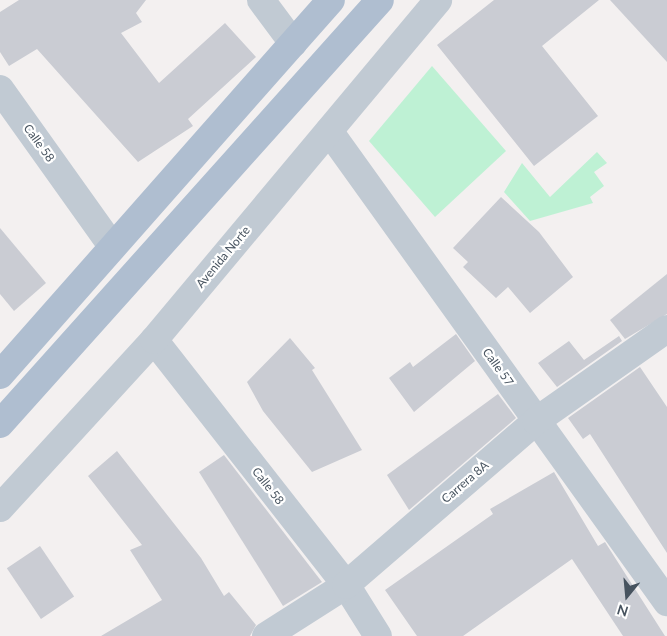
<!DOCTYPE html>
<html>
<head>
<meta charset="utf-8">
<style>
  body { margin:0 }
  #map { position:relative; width:667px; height:636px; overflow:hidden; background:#f3f0f0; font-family:Lato,sans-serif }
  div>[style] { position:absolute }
  .green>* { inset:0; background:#bef1d4 }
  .building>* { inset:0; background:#caccd3; transform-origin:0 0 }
  .minor>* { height:28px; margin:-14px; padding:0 14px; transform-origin:14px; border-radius:14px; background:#c1cad3 }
  .major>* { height:28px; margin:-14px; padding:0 14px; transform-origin:14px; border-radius:14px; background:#afbed0 }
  span { translate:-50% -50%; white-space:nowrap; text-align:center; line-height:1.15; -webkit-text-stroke:4.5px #fff; paint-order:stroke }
  .street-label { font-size:12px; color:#47535f }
  .north { position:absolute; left:602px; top:571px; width:50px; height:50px; -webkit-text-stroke:4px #fff; paint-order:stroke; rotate:197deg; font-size:14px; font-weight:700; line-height:20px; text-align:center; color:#47535f }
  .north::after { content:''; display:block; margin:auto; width:18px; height:22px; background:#47535f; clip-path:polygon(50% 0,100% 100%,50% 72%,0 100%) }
</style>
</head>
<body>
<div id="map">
  <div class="green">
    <div style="clip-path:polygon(432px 66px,506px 151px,435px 217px,369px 141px)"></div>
    <div style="clip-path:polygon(597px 152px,607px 163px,594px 172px,604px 186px,590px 197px,593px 203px,530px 221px,504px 192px,522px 163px,550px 197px)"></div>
  </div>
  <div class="building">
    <div style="clip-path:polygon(19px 0,146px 0,136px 13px,142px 22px,121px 33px,159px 83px,225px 23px,256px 57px,188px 119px,193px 126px,138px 162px,37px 49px,9px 66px,0 52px,0 12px)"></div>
    <div style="clip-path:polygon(494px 0,599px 0,542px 46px,598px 116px,534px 166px,437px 45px)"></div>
    <div style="clip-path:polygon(610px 0,667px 0,667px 62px)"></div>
    <div style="clip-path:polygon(501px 197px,539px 232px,573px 277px,530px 313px,508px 287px,496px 298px,463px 267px,468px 262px,453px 248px)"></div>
    <div style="clip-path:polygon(0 228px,46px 283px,14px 311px,0 294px)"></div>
    <div style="clip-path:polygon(667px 274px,667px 314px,625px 339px,610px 320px)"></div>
    <div style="clip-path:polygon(456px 334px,475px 361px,414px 412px,389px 378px,410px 362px,413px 367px)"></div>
    <div style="clip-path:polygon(619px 336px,622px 341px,557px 387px,538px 363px,569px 341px,584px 360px)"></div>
    <div style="clip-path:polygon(290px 338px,315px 368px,312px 370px,362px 450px,312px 472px,263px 411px,247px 382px)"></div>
    <div style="clip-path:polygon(640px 367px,667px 407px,667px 553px,590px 434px,583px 439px,568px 418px)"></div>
    <div style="clip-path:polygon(498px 394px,516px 418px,409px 510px,387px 475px)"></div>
    <div style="clip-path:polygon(117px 451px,201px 558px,224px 596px,229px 592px,256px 625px,250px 636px,101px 636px,162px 600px,130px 550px,142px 545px,88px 476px)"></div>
    <div style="clip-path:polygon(224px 455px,322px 582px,283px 606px,199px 472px)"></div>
    <div style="clip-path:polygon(554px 472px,598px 546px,605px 542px,665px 636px,623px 636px,572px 559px,463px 636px,417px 636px,385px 590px,493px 514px,490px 509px)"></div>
    <div style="left:40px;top:546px;width:61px;height:40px;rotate:56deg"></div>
  </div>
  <div class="minor">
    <div style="left:261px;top:0;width:54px;rotate:53.3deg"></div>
    <div style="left:0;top:89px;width:193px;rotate:54.5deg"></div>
    <div style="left:329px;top:131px;width:580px;rotate:54.34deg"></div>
    <div style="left:154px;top:340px;width:311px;rotate:51.9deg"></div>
    <div style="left:346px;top:585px;width:60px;rotate:57.9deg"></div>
    <div style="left:0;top:508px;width:228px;rotate:-47.5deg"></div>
    <div style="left:154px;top:340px;width:443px;rotate:-50.1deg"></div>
    <div style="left:266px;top:636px;width:95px;rotate:-32.5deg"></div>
    <div style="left:346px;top:585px;width:251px;rotate:-40.8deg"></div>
    <div style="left:536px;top:421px;width:160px;rotate:-35.1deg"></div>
  </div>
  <div class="major">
    <div style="left:0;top:375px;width:500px;rotate:-48.57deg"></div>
    <div style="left:0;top:424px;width:569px;rotate:-48.13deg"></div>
  </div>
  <div class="street-label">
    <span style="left:39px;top:143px;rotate:54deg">Calle 58</span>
    <span style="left:223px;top:257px;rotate:-50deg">Avenida Norte</span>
    <span style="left:498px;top:367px;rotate:54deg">Calle 57</span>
    <span style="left:465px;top:482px;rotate:-41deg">Carrera 8A</span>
    <span style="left:268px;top:486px;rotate:52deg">Calle 58</span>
  </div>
  <div class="north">N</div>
</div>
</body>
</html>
